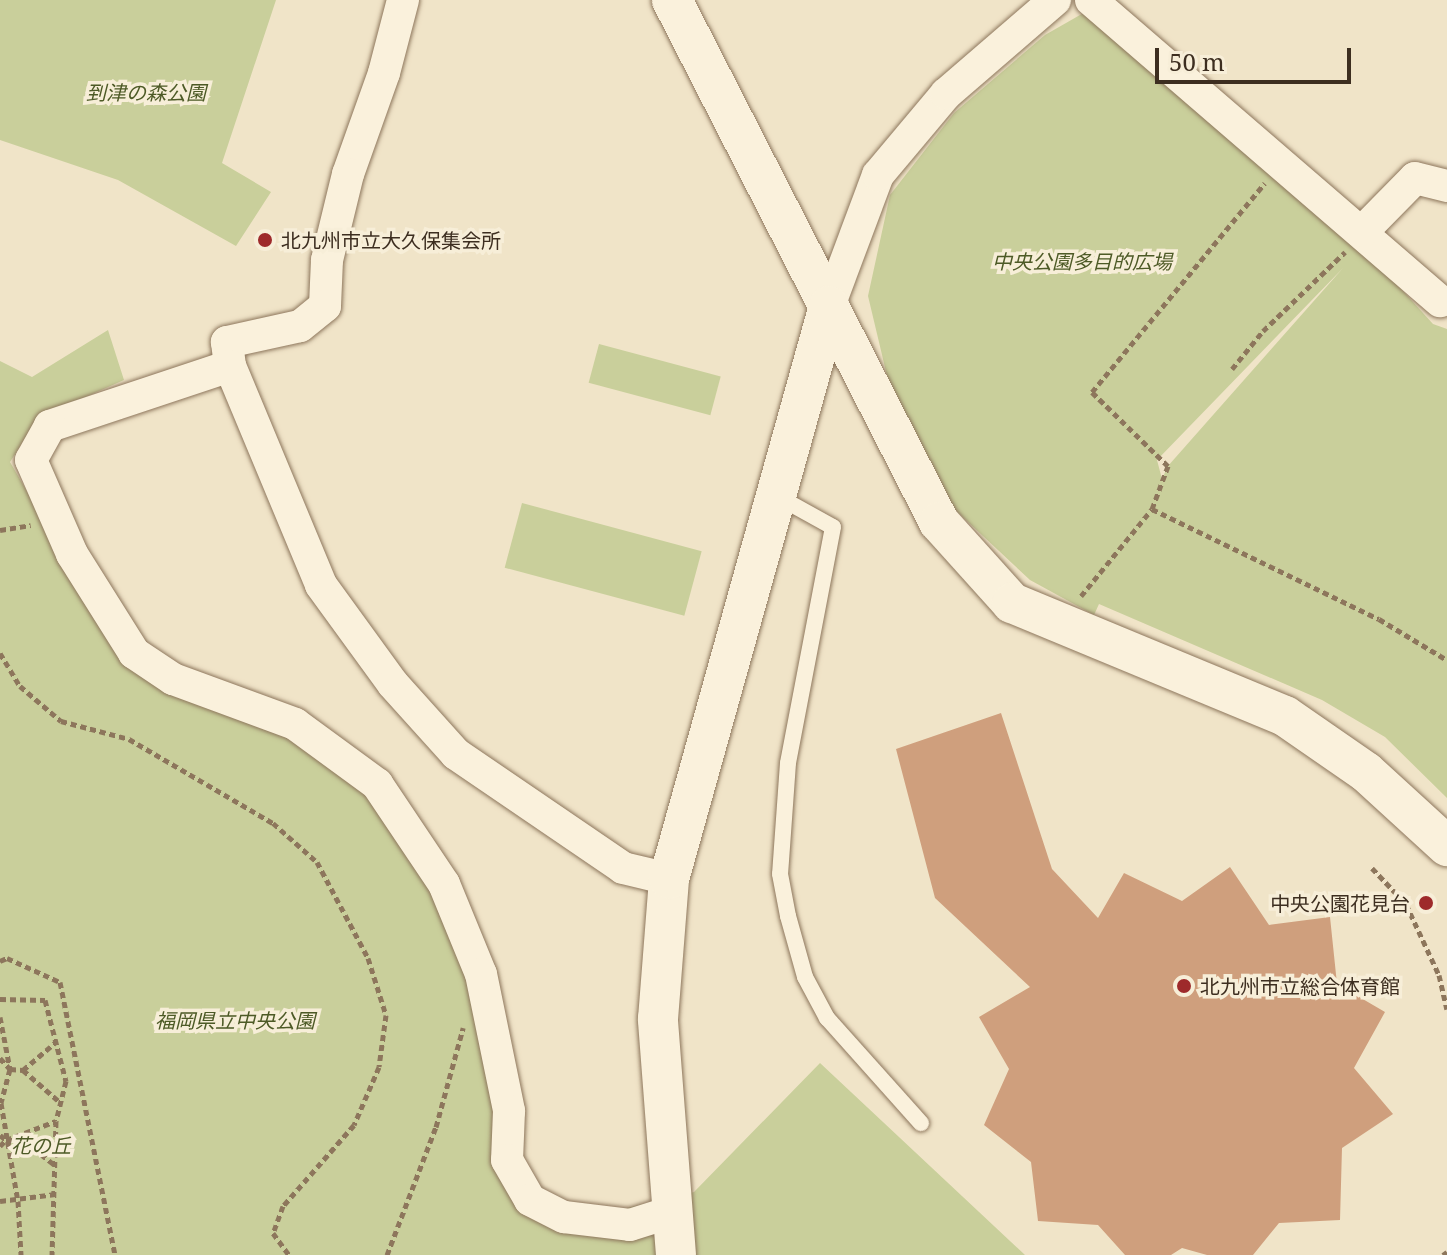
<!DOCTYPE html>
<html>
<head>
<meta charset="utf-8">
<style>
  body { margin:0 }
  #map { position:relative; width:1447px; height:1255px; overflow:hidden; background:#f0e4c8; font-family:"Noto Serif","Noto Sans JP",serif }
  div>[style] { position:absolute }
  .green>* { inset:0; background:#c9cf9b; transform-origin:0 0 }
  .building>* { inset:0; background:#cf9f7d }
  .path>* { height:5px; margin-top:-2.5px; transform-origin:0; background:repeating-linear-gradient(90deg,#8d765c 0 6px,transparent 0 10px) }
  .roads { filter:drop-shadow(0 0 2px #8d765c) drop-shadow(0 0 2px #8d765c) }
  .service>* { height:16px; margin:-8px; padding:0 8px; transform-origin:8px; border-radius:8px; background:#faf1dc }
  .minor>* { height:32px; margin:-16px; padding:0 16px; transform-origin:16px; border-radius:16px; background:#faf1dc }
  .tertiary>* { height:40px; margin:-20px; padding:0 20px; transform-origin:20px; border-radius:20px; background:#faf1dc }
  .dots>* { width:22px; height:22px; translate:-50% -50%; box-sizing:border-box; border:4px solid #f7eed8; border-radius:50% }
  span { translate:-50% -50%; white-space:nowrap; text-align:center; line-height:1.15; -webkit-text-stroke:7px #f7eed8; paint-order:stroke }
  .park-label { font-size:20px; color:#4d5a26; font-style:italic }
  .poi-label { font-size:20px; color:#3d2e20 }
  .left { translate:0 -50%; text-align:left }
  .right { translate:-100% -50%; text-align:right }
  .scale { position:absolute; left:1155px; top:48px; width:196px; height:36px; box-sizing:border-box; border:4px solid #3d2e20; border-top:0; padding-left:10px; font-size:24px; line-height:28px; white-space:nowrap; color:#3d2e20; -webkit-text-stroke:6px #f7eed8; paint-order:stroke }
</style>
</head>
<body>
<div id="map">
  <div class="green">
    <div style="clip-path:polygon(0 0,276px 0,222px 163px,271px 192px,236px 246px,118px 180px,0 140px)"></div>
    <div style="clip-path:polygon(evenodd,1087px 11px,1363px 247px,1433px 324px,1447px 329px,1447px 798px,1385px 737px,1322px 700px,1099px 604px,1094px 615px,1030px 580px,953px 508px,888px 380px,868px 296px,890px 195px,954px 113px,1045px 35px,1087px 11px,1343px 268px,1168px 466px,1162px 479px,1157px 460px,1343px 268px)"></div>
    <div style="clip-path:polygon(108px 330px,124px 380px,38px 418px,10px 462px,129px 668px,298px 743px,366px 794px,408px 841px,471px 966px,495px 1099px,503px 1182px,593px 1216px,694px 1192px,820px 1063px,1025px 1255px,0 1255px,0 361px,32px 377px)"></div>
    <div style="left:599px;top:344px;width:126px;height:40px;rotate:15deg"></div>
    <div style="left:522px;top:503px;width:186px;height:67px;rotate:15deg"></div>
  </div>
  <div class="building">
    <div style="clip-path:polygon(1001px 713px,1052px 869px,1098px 918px,1124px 873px,1182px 901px,1230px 867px,1269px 925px,1330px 917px,1337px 984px,1385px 1012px,1354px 1068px,1393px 1114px,1342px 1148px,1340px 1220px,1279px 1223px,1253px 1255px,1207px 1255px,1182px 1248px,1171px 1255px,1125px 1255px,1098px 1225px,1038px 1221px,1031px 1162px,984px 1125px,1009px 1069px,979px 1017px,1030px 987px,935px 898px,896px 749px)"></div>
  </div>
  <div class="path">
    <div style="left:1232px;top:369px;width:49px;rotate:-50.8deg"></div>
    <div style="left:1263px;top:331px;width:114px;rotate:-43.9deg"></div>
    <div style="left:1152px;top:509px;width:252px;rotate:25.9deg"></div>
    <div style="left:1379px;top:619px;width:79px;rotate:31.1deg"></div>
    <div style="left:0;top:530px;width:31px;rotate:-9deg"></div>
    <div style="left:1081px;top:596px;width:112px;rotate:-50.8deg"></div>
    <div style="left:1152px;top:509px;width:46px;rotate:-69.6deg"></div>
    <div style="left:1168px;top:466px;width:106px;rotate:-135.8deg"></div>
    <div style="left:1092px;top:392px;width:271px;rotate:-50.4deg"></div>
    <div style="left:0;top:653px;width:39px;rotate:59deg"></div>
    <div style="left:20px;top:686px;width:54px;rotate:40.5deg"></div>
    <div style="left:61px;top:721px;width:70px;rotate:14.8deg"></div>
    <div style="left:129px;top:739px;width:167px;rotate:30.3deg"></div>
    <div style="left:273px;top:823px;width:59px;rotate:41.6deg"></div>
    <div style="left:317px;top:862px;width:109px;rotate:62deg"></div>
    <div style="left:368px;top:958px;width:60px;rotate:72.5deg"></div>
    <div style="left:386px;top:1015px;width:52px;rotate:97.7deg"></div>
    <div style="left:379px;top:1067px;width:63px;rotate:113.3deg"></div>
    <div style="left:354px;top:1125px;width:108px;rotate:131.2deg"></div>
    <div style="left:283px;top:1206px;width:29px;rotate:110deg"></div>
    <div style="left:273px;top:1233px;width:27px;rotate:54deg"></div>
    <div style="left:1372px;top:868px;width:50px;rotate:46.6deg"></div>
    <div style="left:1406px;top:904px;width:78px;rotate:65.1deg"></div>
    <div style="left:1439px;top:975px;width:35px;rotate:77deg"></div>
    <div style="left:0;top:961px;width:8px;rotate:-23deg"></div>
    <div style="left:7px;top:958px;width:58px;rotate:24.4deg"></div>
    <div style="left:60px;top:982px;width:278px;rotate:78.6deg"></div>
    <div style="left:0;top:999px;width:45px;rotate:1.3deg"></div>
    <div style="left:45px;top:1000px;width:84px;rotate:75.5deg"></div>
    <div style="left:66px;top:1081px;width:41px;rotate:104deg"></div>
    <div style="left:56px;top:1121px;width:134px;rotate:91.7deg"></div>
    <div style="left:0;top:1017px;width:53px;rotate:79.1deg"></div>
    <div style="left:10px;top:1069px;width:35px;rotate:105deg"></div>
    <div style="left:1px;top:1103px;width:99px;rotate:80.2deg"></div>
    <div style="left:18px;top:1201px;width:54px;rotate:86.8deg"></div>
    <div style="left:0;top:1058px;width:15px;rotate:48deg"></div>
    <div style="left:10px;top:1069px;width:13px;rotate:4deg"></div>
    <div style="left:23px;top:1070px;width:50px;rotate:41deg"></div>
    <div style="left:23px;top:1070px;width:43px;rotate:-40.3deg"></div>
    <div style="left:0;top:1135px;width:8px;rotate:40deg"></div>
    <div style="left:6px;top:1140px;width:53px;rotate:-20.8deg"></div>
    <div style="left:0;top:1146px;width:8px;rotate:-45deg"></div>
    <div style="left:6px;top:1140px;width:28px;rotate:17deg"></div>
    <div style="left:33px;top:1148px;width:29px;rotate:38deg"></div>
    <div style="left:0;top:1201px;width:56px;rotate:-7.1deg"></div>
    <div style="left:387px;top:1255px;width:137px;rotate:-69.1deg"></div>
    <div style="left:436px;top:1127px;width:103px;rotate:-74.7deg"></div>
    <div style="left:1443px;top:1255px;width:5px;rotate:-37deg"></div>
  </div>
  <div class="roads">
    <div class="service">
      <div style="left:775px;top:495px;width:66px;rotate:28.9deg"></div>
      <div style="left:833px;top:527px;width:240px;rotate:100.8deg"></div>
      <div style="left:788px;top:763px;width:111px;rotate:94.1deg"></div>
      <div style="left:780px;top:874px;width:43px;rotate:79.2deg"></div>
      <div style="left:788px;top:916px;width:63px;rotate:74.4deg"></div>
      <div style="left:805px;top:977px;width:47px;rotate:61.8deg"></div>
      <div style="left:827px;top:1018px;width:141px;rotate:48.2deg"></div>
    </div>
    <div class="minor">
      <div style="left:403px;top:0;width:75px;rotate:104.6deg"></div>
      <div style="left:384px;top:73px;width:107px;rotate:109.6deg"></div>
      <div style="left:348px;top:174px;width:89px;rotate:103.7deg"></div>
      <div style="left:327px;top:260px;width:46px;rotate:92.5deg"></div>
      <div style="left:325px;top:306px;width:32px;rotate:141deg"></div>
      <div style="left:300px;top:326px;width:75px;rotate:167.6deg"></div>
      <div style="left:227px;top:342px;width:24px;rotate:83deg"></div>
      <div style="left:230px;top:366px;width:237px;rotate:67.4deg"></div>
      <div style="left:321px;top:585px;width:122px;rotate:54deg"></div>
      <div style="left:393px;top:684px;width:94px;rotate:48deg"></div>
      <div style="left:456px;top:754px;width:202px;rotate:34.3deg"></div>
      <div style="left:623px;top:868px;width:47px;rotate:13.4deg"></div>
      <div style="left:1091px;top:0;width:461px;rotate:40.8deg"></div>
      <div style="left:1363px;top:231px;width:74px;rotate:-45.5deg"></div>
      <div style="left:1415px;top:178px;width:33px;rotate:14deg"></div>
      <div style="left:829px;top:306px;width:140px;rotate:-69.5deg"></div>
      <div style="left:878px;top:175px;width:106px;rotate:-50deg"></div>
      <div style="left:946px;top:94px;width:144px;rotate:-40.8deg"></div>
      <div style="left:230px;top:366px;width:190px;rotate:161.6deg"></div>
      <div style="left:50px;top:426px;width:39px;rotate:119deg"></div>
      <div style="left:31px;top:460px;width:103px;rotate:66.4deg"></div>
      <div style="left:72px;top:554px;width:117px;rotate:57.9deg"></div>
      <div style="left:134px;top:653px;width:47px;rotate:33.7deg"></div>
      <div style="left:173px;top:679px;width:130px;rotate:20.2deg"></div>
      <div style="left:295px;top:724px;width:102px;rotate:36.2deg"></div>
      <div style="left:377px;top:784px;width:120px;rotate:56.2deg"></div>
      <div style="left:444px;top:884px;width:97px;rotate:67.7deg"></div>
      <div style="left:481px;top:974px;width:140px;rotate:78.4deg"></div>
      <div style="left:509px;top:1111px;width:49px;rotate:92.3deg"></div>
      <div style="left:507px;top:1160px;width:46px;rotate:60.1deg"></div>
      <div style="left:530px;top:1200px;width:38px;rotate:27deg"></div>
      <div style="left:564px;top:1217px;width:66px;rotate:6.9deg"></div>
      <div style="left:630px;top:1225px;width:43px;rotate:-17.6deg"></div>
    </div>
    <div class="tertiary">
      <div style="left:672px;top:0;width:586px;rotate:62.91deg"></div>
      <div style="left:939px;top:522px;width:109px;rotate:48deg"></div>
      <div style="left:1012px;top:603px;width:295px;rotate:22.5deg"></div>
      <div style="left:1285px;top:716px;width:98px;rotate:34.7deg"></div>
      <div style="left:1366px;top:772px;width:110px;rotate:42.4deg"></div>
      <div style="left:676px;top:1255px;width:237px;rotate:-94.4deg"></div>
      <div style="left:658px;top:1019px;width:140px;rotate:-85.5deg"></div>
      <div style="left:669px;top:879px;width:595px;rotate:-74.4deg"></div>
    </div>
  </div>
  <div class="dots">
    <div style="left:265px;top:240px;background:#9e2a2b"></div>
    <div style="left:1426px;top:903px;background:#9e2a2b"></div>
    <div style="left:1184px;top:986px;background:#9e2a2b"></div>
  </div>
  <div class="park-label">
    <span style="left:146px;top:92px">到津の森公園</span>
    <span style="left:1082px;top:261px">中央公園多目的広場</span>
    <span style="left:235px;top:1020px">福岡県立中央公園</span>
    <span style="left:41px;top:1145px">花の丘</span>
  </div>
  <div class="poi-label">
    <span class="left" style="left:281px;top:240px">北九州市立大久保集会所</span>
    <span class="right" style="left:1410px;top:903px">中央公園花見台</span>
    <span class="left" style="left:1200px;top:986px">北九州市立総合体育館</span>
  </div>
  <div class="scale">50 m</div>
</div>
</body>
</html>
